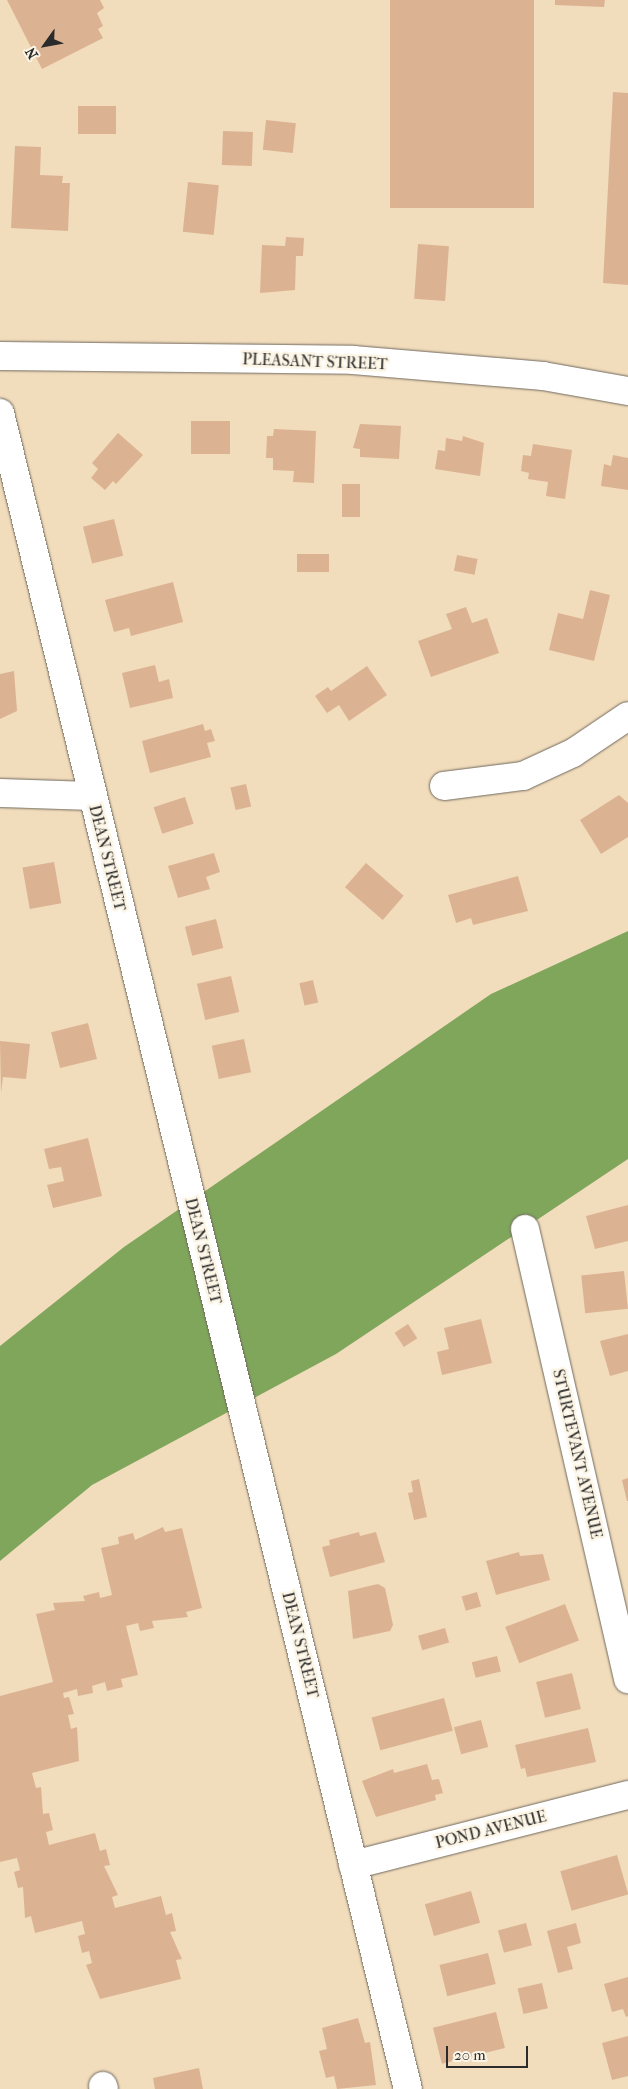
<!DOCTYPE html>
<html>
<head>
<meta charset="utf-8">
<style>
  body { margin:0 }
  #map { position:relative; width:628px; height:2089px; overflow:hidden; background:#f1dcbc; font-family:"IM FELL French Canon",serif }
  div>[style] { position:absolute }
  .forest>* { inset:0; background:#80a65c }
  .building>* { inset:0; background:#dcb392; transform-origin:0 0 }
  .roads { filter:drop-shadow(0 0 1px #70695e) drop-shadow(0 0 1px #70695e) }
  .minor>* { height:28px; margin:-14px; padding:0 14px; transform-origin:14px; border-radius:14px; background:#fff }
  .tertiary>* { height:28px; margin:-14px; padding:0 14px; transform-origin:14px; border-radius:14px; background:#fff }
  .secondary>* { height:28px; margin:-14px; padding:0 14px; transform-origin:14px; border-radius:14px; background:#fff }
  span { translate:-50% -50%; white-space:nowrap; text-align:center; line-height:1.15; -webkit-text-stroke:5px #fcf5e5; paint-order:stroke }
  .street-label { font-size:16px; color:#2b2b2b }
  .north { position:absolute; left:20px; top:20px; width:50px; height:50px; -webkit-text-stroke:4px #fcf5e5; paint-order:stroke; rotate:238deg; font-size:14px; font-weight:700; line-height:20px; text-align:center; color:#2b2b2b }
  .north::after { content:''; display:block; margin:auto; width:18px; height:22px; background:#2b2b2b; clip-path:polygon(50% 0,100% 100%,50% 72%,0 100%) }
  .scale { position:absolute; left:446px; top:2046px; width:82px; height:22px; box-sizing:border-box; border:2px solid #2b2b2b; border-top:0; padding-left:6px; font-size:15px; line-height:18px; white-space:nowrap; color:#2b2b2b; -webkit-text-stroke:4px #fcf5e5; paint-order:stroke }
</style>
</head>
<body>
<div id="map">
  <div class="forest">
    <div style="clip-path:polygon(628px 931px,628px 1159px,336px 1354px,92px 1485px,0 1561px,0 1346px,124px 1247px,491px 994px)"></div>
  </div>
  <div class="building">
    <div style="clip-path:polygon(7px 0,100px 0,104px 8px,97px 13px,103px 26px,98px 29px,103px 38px,42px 69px)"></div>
    <div style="left:390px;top:0;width:144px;height:208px"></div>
    <div style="clip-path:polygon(555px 0,605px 0,604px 7px,555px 5px)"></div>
    <div style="clip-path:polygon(613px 92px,628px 93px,628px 285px,603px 283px)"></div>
    <div style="left:78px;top:106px;width:38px;height:28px"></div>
    <div style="left:266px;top:120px;width:30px;height:30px;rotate:6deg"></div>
    <div style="left:223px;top:131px;width:30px;height:34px;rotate:2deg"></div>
    <div style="clip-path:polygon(15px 146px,41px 147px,40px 175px,63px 176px,62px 183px,70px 183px,68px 231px,11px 228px)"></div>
    <div style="left:188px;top:182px;width:31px;height:50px;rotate:6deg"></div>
    <div style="clip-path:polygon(286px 237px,304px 238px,303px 256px,296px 256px,295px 290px,260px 293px,262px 245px,285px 246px)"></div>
    <div style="left:418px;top:244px;width:31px;height:55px;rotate:4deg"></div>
    <div style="left:191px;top:421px;width:39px;height:33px"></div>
    <div style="clip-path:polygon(360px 424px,401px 426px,399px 459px,360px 457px,360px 449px,353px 448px)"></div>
    <div style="clip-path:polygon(274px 429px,316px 431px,314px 483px,293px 482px,294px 471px,273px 470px,273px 458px,266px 458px,267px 436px,273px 436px)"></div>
    <div style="clip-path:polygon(118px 433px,143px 455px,116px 484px,113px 481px,105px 490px,91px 478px,98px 469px,92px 463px)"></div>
    <div style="clip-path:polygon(463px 436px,484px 443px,480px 476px,435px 469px,438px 450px,445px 451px,446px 438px,462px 441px)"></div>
    <div style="clip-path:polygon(533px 444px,572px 450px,565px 499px,546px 496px,548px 482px,528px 479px,529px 473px,521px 471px,523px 455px,531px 456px)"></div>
    <div style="clip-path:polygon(613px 455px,628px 458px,628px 490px,601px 486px,604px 464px,611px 466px)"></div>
    <div style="left:342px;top:484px;width:18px;height:33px"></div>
    <div style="left:114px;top:519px;width:38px;height:32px;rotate:76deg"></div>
    <div style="left:329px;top:554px;width:18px;height:32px;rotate:90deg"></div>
    <div style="left:457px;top:555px;width:21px;height:16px;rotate:11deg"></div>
    <div style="clip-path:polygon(173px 582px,183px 622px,131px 636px,129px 628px,114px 632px,105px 600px)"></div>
    <div style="clip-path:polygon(590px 590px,610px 595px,594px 661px,549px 650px,558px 613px,583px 619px)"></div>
    <div style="clip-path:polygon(466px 607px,472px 623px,487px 618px,499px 653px,431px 677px,418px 641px,452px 629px,446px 614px)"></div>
    <div style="clip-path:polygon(155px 665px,159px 682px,169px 679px,173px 698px,130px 708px,122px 673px)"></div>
    <div style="clip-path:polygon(367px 666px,387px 695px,349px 721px,339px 705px,327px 713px,315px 696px,328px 687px,331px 691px)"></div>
    <div style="clip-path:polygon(14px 671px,17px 711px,0 719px,0 674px)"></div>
    <div style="clip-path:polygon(203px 724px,205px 731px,211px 729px,215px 741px,207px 743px,211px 757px,150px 773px,142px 741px)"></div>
    <div style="left:246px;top:784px;width:23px;height:16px;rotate:77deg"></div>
    <div style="clip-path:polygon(619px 795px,628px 803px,628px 837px,601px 854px,580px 820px)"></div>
    <div style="left:185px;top:797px;width:28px;height:33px;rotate:72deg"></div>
    <div style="clip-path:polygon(214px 853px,220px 872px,206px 877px,210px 889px,178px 898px,168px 866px)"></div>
    <div style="left:54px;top:862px;width:42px;height:32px;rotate:80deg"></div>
    <div style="left:366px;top:863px;width:50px;height:32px;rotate:41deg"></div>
    <div style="clip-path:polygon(518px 876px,528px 911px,473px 925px,471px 918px,456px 923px,448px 895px)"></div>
    <div style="left:216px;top:919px;width:30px;height:32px;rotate:76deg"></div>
    <div style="left:231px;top:976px;width:37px;height:35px;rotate:77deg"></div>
    <div style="left:313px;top:980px;width:23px;height:14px;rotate:77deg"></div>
    <div style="left:88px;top:1023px;width:37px;height:38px;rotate:76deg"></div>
    <div style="left:244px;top:1039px;width:34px;height:33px;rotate:78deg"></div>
    <div style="clip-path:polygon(0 1041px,30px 1044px,26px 1079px,3px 1077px,1px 1093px)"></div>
    <div style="clip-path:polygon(88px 1138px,102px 1196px,53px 1208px,47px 1185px,64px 1181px,61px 1167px,49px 1169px,44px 1149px)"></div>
    <div style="clip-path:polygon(628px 1205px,628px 1241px,595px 1249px,586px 1216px)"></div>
    <div style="left:624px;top:1271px;width:38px;height:43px;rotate:84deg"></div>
    <div style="clip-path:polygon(481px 1319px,492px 1363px,442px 1375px,437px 1352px,449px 1349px,444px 1328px)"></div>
    <div style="left:408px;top:1324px;width:17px;height:16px;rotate:57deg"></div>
    <div style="clip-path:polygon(628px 1334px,628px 1371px,610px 1376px,600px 1341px)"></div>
    <div style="clip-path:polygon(628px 1478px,628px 1501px,627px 1501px,622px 1480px)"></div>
    <div style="clip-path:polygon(419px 1479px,427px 1517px,414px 1520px,408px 1493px,413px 1492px,411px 1481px)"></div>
    <div style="clip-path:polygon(163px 1527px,165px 1532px,182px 1528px,202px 1608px,186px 1612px,188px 1617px,152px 1621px,154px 1628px,140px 1631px,138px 1623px,126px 1626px,138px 1675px,121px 1679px,123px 1687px,107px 1691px,105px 1682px,92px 1686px,93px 1693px,78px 1696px,77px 1689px,63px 1693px,64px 1698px,69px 1697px,74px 1714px,68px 1715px,71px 1729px,77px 1727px,79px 1761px,32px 1773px,36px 1788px,41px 1787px,43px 1814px,49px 1813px,53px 1830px,46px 1832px,49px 1845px,95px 1833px,100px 1851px,106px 1849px,110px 1865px,104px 1866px,118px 1895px,112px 1897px,115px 1908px,161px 1896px,166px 1915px,172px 1913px,176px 1931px,170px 1932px,182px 1959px,176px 1960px,181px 1979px,100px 1999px,86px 1965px,92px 1963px,89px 1951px,82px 1953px,78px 1936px,85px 1934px,82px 1921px,35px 1933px,31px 1916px,25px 1918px,23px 1887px,18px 1888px,14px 1872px,20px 1870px,17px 1858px,0 1862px,0 1696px,53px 1682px,36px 1614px,55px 1610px,53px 1603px,85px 1601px,83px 1596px,99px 1592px,100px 1598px,112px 1595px,101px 1548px,119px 1544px,118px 1537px,133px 1533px,135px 1540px)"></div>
    <div style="clip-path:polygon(359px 1532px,360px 1536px,376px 1532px,385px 1562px,330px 1577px,322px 1547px,330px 1545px,329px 1540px)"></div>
    <div style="clip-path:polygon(519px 1552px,520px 1556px,543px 1554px,550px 1580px,496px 1595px,486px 1561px)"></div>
    <div style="clip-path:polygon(378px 1584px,385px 1588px,393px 1625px,390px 1631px,353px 1639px,348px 1591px)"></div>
    <div style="left:477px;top:1592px;width:15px;height:16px;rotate:74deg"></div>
    <div style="left:565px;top:1604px;width:39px;height:64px;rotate:69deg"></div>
    <div style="left:445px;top:1628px;width:15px;height:28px;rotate:74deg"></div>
    <div style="left:497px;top:1656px;width:16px;height:26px;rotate:76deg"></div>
    <div style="left:572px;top:1673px;width:37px;height:37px;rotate:76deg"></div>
    <div style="left:444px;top:1698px;width:34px;height:75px;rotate:75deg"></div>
    <div style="left:481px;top:1720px;width:28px;height:28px;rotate:75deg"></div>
    <div style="clip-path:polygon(588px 1728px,596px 1762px,527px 1777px,525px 1768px,521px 1769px,515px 1745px)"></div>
    <div style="clip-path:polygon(427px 1764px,432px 1780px,439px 1779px,443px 1793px,435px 1795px,436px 1800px,376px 1817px,362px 1781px,393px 1769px,394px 1773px)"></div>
    <div style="left:617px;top:1855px;width:41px;height:59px;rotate:74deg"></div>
    <div style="left:471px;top:1891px;width:33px;height:48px;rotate:74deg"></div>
    <div style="left:526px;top:1923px;width:23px;height:29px;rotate:75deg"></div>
    <div style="clip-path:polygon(576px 1923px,581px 1943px,567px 1947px,573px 1969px,558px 1973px,547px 1931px)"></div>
    <div style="left:488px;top:1953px;width:32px;height:50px;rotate:76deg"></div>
    <div style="clip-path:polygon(628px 1977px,628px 2016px,626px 2017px,623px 2009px,612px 2012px,604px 1984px)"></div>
    <div style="left:542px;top:1983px;width:26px;height:25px;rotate:77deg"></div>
    <div style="left:496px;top:2012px;width:37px;height:65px;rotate:76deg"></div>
    <div style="clip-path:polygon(358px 2018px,365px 2043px,370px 2042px,376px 2085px,337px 2089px,334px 2076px,326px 2078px,319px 2051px,327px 2049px,322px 2028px)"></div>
    <div style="clip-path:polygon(628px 2036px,628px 2076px,612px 2080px,602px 2043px)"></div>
    <div style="clip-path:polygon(199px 2068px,203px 2089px,155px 2089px,153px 2078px)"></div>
  </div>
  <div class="roads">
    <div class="minor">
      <div style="left:444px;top:786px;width:80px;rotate:-7.2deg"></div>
      <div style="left:523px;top:776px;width:55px;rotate:-24.7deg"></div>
      <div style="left:573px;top:753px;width:66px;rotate:-33.9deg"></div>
      <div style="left:0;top:793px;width:92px;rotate:1.9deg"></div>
      <div style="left:525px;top:1229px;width:462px;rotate:77.1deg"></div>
      <div style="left:353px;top:1865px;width:284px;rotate:-14.3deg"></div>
      <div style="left:103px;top:2086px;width:3px;rotate:72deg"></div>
    </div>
    <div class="tertiary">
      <div style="left:0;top:356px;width:353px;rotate:0.6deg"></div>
      <div style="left:353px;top:360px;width:191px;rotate:4.8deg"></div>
      <div style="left:543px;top:376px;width:86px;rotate:10deg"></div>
    </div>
    <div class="secondary">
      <div style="left:0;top:413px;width:1725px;rotate:76.32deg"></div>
    </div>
  </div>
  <div class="street-label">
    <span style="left:315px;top:362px;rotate:2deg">PLEASANT STREET</span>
    <span style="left:107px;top:858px;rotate:76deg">DEAN STREET</span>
    <span style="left:203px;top:1251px;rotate:76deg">DEAN STREET</span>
    <span style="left:577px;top:1454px;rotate:77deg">STURTEVANT AVENUE</span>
    <span style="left:300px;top:1645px;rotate:76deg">DEAN STREET</span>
    <span style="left:491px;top:1830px;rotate:-14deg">POND AVENUE</span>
  </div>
  <div class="north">N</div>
  <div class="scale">20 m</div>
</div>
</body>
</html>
